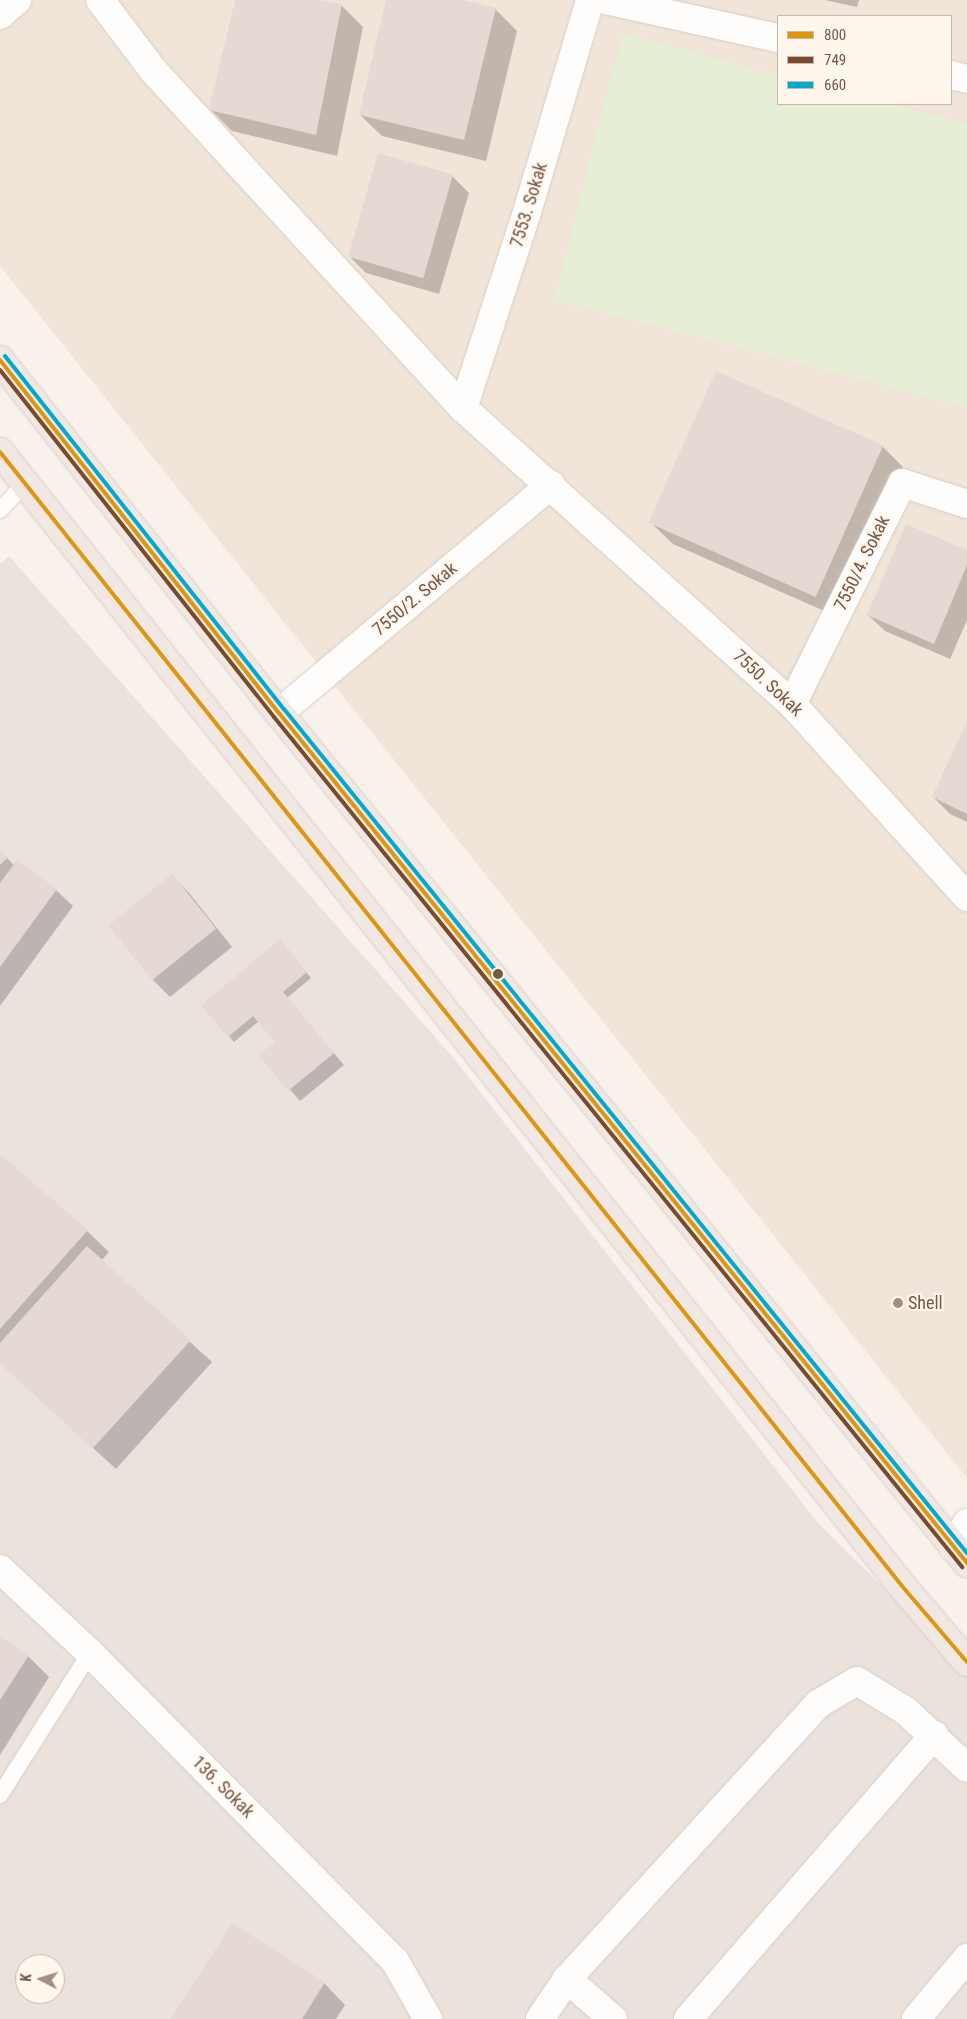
<!DOCTYPE html>
<html>
<head>
<meta charset="utf-8">
<style>
  body { margin:0 }
  #map { position:relative; width:967px; height:2019px; overflow:hidden; background:#f8f2eb; font-family:"Roboto Condensed",sans-serif }
  div>[style] { position:absolute }
  .residential>* { inset:0; background:#f1e4d8 }
  .industrial>* { inset:0; background:#ebe2dc }
  .green>* { inset:0; background:#e6eed6 }
  .shadow>* { inset:0; background:#0003 }
  .building>* { inset:0; background:#e4dad3; transform-origin:0 0 }
  .roads { filter:drop-shadow(0 0 1px #d6cdc8) drop-shadow(0 0 1px #d6cdc8) }
  .lane>* { height:16px; margin:-8px; padding:0 8px; transform-origin:8px; border-radius:8px; background:#fefdfc }
  .street>* { height:28px; margin:-14px; padding:0 14px; transform-origin:14px; border-radius:14px; background:#fefdfc }
  .secondary>* { height:28px; margin:-14px; padding:0 14px; transform-origin:14px; border-radius:14px; background:#fefdfc }
  .highway>* { height:28px; margin:-14px; padding:0 14px; transform-origin:14px; border-radius:14px; background:#f1e8e4 }
  .bus-1>* { height:4px; margin:-2px; padding:0 2px; transform-origin:2px; border-radius:2px; background:#dd960f }
  .bus-2>* { height:4px; margin:-2px; padding:0 2px; transform-origin:2px; border-radius:2px; background:#7a4b2a }
  .bus-3>* { height:4px; margin:-2px; padding:0 2px; transform-origin:2px; border-radius:2px; background:#00a9ce }
  .dots>* { width:14px; height:14px; translate:-50% -50%; box-sizing:border-box; border:2px solid #fff7ed; border-radius:50% }
  span { translate:-50% -50%; white-space:nowrap; text-align:center; line-height:1.15; -webkit-text-stroke:4.5px #fff7ed; paint-order:stroke }
  .street-label { font-size:18px; color:#77574a }
  .poi-label { font-size:18px; color:#77574a }
  .left { translate:0 -50%; text-align:left }
  .legend { position:absolute; left:777px; top:15px; width:175px; height:90px; box-sizing:border-box; background:#fff7ed; border:1px solid #c9b7ac; margin:0; padding:6px 9px; list-style:none; font-size:15px; color:#77574a }
  .legend li { display:flex; align-items:center; gap:10px; height:25px }
  .legend b { width:25px; border:1px solid #c9b7ac }
  .north { position:absolute; left:15px; top:1954px; width:50px; height:50px; box-sizing:border-box; background:#fff7ed; border:1px solid #c9b7ac; border-radius:50%; rotate:275deg; font-size:14px; font-weight:700; line-height:20px; text-align:center; color:#77574a }
  .north::after { content:''; display:block; margin:auto; width:18px; height:22px; background:#a48d82; clip-path:polygon(50% 0,100% 100%,50% 72%,0 100%) }
</style>
</head>
<body>
<div id="map">
  <div class="residential">
    <div style="clip-path:polygon(evenodd,0 0,967px 0,967px 1478px,0 266px,0 0,778px 16px,951px 16px,951px 104px,778px 104px,778px 16px)"></div>
  </div>
  <div class="industrial">
    <div style="clip-path:polygon(evenodd,9px 556px,452px 1056px,818px 1523px,967px 1669px,967px 2019px,0 2019px,0 564px,9px 556px,25px 1964px,55px 1964px,55px 1994px,25px 1994px,25px 1964px)"></div>
  </div>
  <div class="green">
    <div style="clip-path:polygon(623px 34px,778px 75px,778px 104px,891px 104px,967px 124px,967px 407px,554px 300px)"></div>
  </div>
  <div class="shadow">
    <div style="clip-path:polygon(236px 0,310px 0,341px 5px,363px 27px,337px 156px,232px 131px,211px 110px)"></div>
    <div style="clip-path:polygon(388px 0,456px 0,495px 9px,517px 31px,486px 161px,382px 136px,360px 115px)"></div>
    <div style="clip-path:polygon(825px 0,859px 0,857px 7px)"></div>
    <div style="clip-path:polygon(452px 176px,469px 193px,439px 294px,366px 273px,349px 256px)"></div>
    <div style="clip-path:polygon(882px 446px,903px 467px,838px 617px,673px 544px,651px 523px)"></div>
    <div style="clip-path:polygon(967px 552px,967px 620px,950px 659px,885px 631px,868px 615px)"></div>
    <div style="clip-path:polygon(967px 724px,967px 822px,950px 814px,933px 797px)"></div>
    <div style="clip-path:polygon(0 851px,14px 865px,56px 890px,73px 906px,0 1006px)"></div>
    <div style="clip-path:polygon(172px 876px,189px 893px,232px 947px,170px 997px,153px 980px)"></div>
    <div style="clip-path:polygon(285px 946px,311px 978px,287px 998px,344px 1065px,300px 1101px,260px 1055px,276px 1042px,259px 1021px,234px 1042px,203px 1005px)"></div>
    <div style="clip-path:polygon(0 1155px,87px 1231px,109px 1252px,101px 1261px,212px 1362px,116px 1469px,0 1363px)"></div>
    <div style="clip-path:polygon(0 1638px,28px 1656px,49px 1677px,0 1755px)"></div>
    <div style="clip-path:polygon(324px 1983px,345px 2005px,336px 2019px,172px 2019px)"></div>
  </div>
  <div class="building">
    <div style="clip-path:polygon(235px 0,318px 0,342px 4px,316px 135px,209px 110px)"></div>
    <div style="clip-path:polygon(386px 0,462px 0,496px 8px,464px 140px,359px 115px)"></div>
    <div style="left:378px;top:153px;width:78px;height:108px;rotate:16deg"></div>
    <div style="left:716px;top:371px;width:183px;height:166px;rotate:24deg"></div>
    <div style="clip-path:polygon(906px 524px,967px 550px,967px 565px,934px 644px,867px 615px)"></div>
    <div style="clip-path:polygon(967px 721px,967px 814px,932px 797px)"></div>
    <div style="clip-path:polygon(0 849px,8px 857px,0 865px)"></div>
    <div style="clip-path:polygon(17px 860px,57px 889px,0 967px,0 883px)"></div>
    <div style="left:172px;top:874px;width:70px;height:82px;rotate:51deg"></div>
    <div style="clip-path:polygon(280px 939px,307px 972px,283px 992px,334px 1053px,288px 1091px,258px 1055px,275px 1042px,253px 1016px,228px 1037px,201px 1005px)"></div>
    <div style="clip-path:polygon(0 1154px,88px 1230px,0 1329px)"></div>
    <div style="clip-path:polygon(87px 1246px,191px 1340px,93px 1448px,0 1364px,0 1343px)"></div>
    <div style="clip-path:polygon(0 1637px,29px 1655px,0 1700px)"></div>
    <div style="clip-path:polygon(232px 1923px,325px 1982px,302px 2019px,171px 2019px)"></div>
  </div>
  <div class="roads">
    <div class="lane">
      <div style="left:0;top:510px;width:37px;rotate:-47deg"></div>
      <div style="left:0;top:1795px;width:168px;rotate:-57.6deg"></div>
    </div>
    <div class="street">
      <div style="left:100px;top:0;width:88px;rotate:52.9deg"></div>
      <div style="left:153px;top:70px;width:459px;rotate:47.5deg"></div>
      <div style="left:463px;top:408px;width:443px;rotate:42deg"></div>
      <div style="left:792px;top:704px;width:261px;rotate:47.8deg"></div>
      <div style="left:0;top:15px;width:23px;rotate:-41deg"></div>
      <div style="left:463px;top:408px;width:206px;rotate:-71.9deg"></div>
      <div style="left:527px;top:212px;width:221px;rotate:-73.4deg"></div>
      <div style="left:792px;top:704px;width:247px;rotate:-63.5deg"></div>
      <div style="left:902px;top:483px;width:68px;rotate:17.9deg"></div>
      <div style="left:279px;top:713px;width:355px;rotate:-40deg"></div>
      <div style="left:0;top:1569px;width:123px;rotate:43deg"></div>
      <div style="left:90px;top:1653px;width:433px;rotate:45.3deg"></div>
      <div style="left:395px;top:1961px;width:67px;rotate:60.4deg"></div>
      <div style="left:567px;top:1979px;width:61px;rotate:41deg"></div>
      <div style="left:540px;top:2019px;width:48px;rotate:-56deg"></div>
      <div style="left:567px;top:1979px;width:372px;rotate:-47.6deg"></div>
      <div style="left:818px;top:1704px;width:45px;rotate:-30.5deg"></div>
      <div style="left:857px;top:1681px;width:57px;rotate:31.5deg"></div>
      <div style="left:906px;top:1711px;width:83px;rotate:43.1deg"></div>
      <div style="left:688px;top:2019px;width:376px;rotate:-49.1deg"></div>
      <div style="left:916px;top:2019px;width:80px;rotate:-50.1deg"></div>
    </div>
    <div class="secondary">
      <div style="left:606px;top:0;width:176px;rotate:12.5deg"></div>
      <div style="left:951px;top:75px;width:16px;rotate:14deg"></div>
      <div style="left:953px;top:1547px;width:28px;rotate:-60deg"></div>
    </div>
    <div class="highway">
      <div style="left:0;top:360px;width:450px;rotate:51.7deg"></div>
      <div style="left:279px;top:713px;width:1094px;rotate:51.01deg"></div>
      <div style="left:0;top:452px;width:1449px;rotate:51.5deg"></div>
      <div style="left:902px;top:1586px;width:100px;rotate:49.5deg"></div>
    </div>
  </div>
  <div class="bus-1">
    <div style="left:0;top:360px;width:450px;rotate:51.7deg"></div>
    <div style="left:279px;top:713px;width:1094px;rotate:51.01deg"></div>
    <div style="left:0;top:452px;width:1449px;rotate:51.5deg"></div>
    <div style="left:902px;top:1586px;width:100px;rotate:49.5deg"></div>
  </div>
  <div class="bus-2">
    <div style="left:0;top:370px;width:442px;rotate:51.7deg"></div>
    <div style="left:274px;top:717px;width:1094px;rotate:51.01deg"></div>
  </div>
  <div class="bus-3">
    <div style="left:5px;top:356px;width:450px;rotate:51.7deg"></div>
    <div style="left:284px;top:709px;width:1086px;rotate:51.02deg"></div>
  </div>
  <div class="dots">
    <div style="left:498px;top:974px;background:#77574a"></div>
    <div style="left:898px;top:1303px;background:#a48d82"></div>
  </div>
  <div class="street-label">
    <span style="left:529px;top:205px;rotate:-73deg">7553. Sokak</span>
    <span style="left:862px;top:563px;rotate:-64deg">7550/4. Sokak</span>
    <span style="left:415px;top:599px;rotate:-40deg">7550/2. Sokak</span>
    <span style="left:768px;top:683px;rotate:43deg">7550. Sokak</span>
    <span style="left:223px;top:1787px;rotate:45deg">136. Sokak</span>
  </div>
  <div class="poi-label">
    <span class="left" style="left:908px;top:1303px">Shell</span>
  </div>
  <ul class="legend">
  <li><b style="height:6px;background:#dd960f"></b>800</li>
  <li><b style="height:6px;background:#7a4b2a"></b>749</li>
  <li><b style="height:6px;background:#00a9ce"></b>660</li>
  </ul>
  <div class="north">K</div>
</div>
</body>
</html>
